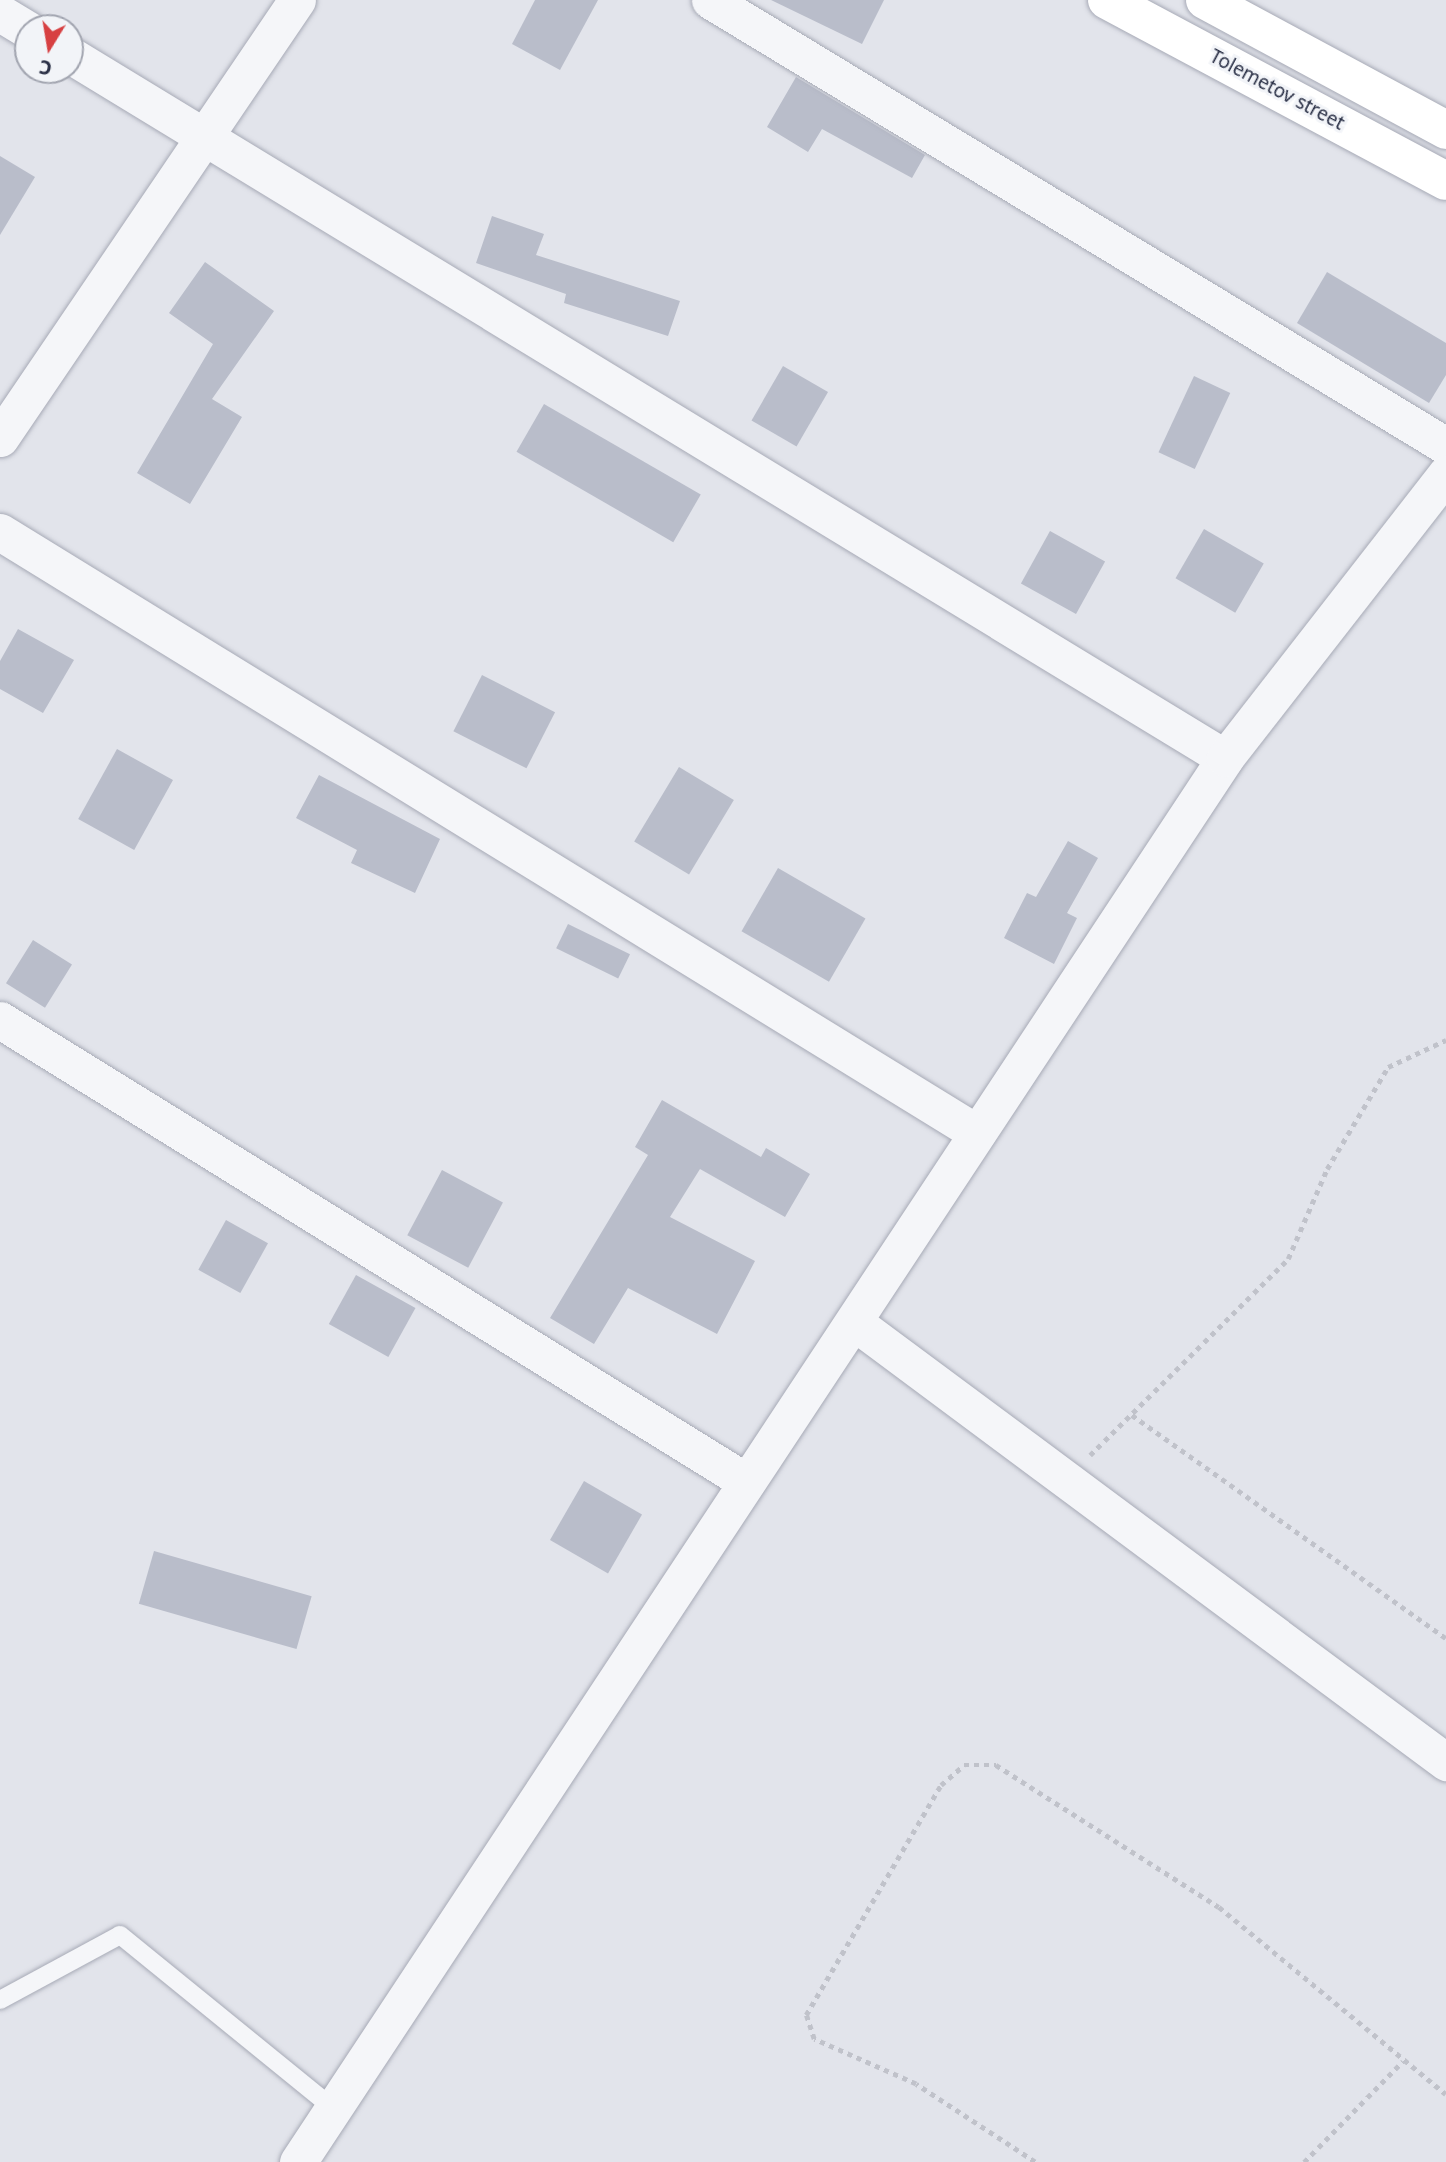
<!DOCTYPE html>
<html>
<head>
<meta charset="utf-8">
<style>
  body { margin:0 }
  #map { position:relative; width:1446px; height:2162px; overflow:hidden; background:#e2e4eb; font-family:"Noto Sans",sans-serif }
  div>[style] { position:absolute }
  .building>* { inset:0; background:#b9bdca; transform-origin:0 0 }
  .path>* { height:4.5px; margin-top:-2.25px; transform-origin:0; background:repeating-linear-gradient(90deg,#c0c2ca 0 5px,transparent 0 10px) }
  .roads { filter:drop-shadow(0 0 2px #a7aab6) drop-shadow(0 0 2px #a7aab6) }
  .lane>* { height:18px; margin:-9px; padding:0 9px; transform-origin:9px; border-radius:9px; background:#f5f6f9 }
  .street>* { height:37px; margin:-18.5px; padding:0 18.5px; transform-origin:18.5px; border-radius:18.5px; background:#f5f6f9 }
  .primary>* { height:38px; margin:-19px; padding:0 19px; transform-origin:19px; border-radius:19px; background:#fff }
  span { translate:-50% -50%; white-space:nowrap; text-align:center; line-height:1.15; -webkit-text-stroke:6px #f2f4f8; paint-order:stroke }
  .street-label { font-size:19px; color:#292f45 }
  .north { position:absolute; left:14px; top:14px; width:70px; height:70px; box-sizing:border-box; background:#f2f4f8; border:2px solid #a2a5b0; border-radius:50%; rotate:191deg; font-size:19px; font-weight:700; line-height:28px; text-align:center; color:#292f45 }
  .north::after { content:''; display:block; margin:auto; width:24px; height:32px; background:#d74042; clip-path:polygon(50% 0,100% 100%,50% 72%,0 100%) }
</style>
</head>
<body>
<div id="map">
  <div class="building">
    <div style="clip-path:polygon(535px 0,598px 0,560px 70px,512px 44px)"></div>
    <div style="clip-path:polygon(771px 0,884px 0,862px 44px)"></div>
    <div style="clip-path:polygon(796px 77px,925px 155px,912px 178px,822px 129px,808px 152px,767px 127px)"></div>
    <div style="clip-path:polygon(0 156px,35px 177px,0 235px)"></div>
    <div style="clip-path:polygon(492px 216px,544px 234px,536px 255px,680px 301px,668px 336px,564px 303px,566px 294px,476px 263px)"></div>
    <div style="clip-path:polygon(205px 262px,274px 311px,212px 399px,242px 417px,190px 504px,137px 473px,213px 344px,169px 313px)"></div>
    <div style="clip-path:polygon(1327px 272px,1446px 343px,1446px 375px,1429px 403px,1297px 323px)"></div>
    <div style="left:783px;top:366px;width:52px;height:63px;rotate:30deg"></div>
    <div style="left:1194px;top:376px;width:40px;height:84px;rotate:25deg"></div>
    <div style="left:544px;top:404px;width:181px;height:55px;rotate:30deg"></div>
    <div style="left:1204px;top:529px;width:69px;height:57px;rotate:30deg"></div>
    <div style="left:1050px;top:531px;width:63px;height:60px;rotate:29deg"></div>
    <div style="clip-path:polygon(18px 629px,74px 660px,43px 713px,0 689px,0 661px)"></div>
    <div style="left:482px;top:675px;width:82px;height:63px;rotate:27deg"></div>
    <div style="left:117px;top:749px;width:64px;height:80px;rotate:29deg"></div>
    <div style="left:679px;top:767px;width:64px;height:87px;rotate:31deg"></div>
    <div style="clip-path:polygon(319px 775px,440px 839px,415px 893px,351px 863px,357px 850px,296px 818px)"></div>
    <div style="clip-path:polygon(1068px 841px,1098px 858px,1067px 913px,1077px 918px,1054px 964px,1004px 938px,1027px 893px,1036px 897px)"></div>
    <div style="left:778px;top:868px;width:101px;height:73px;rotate:30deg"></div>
    <div style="left:568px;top:924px;width:69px;height:27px;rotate:26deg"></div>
    <div style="left:33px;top:940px;width:46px;height:51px;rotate:32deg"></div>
    <div style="clip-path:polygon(662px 1100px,761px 1157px,766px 1148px,810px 1174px,785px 1217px,700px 1169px,670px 1217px,755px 1261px,717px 1334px,628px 1288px,594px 1344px,550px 1318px,648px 1155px,635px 1147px)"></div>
    <div style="left:442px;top:1170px;width:69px;height:74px;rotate:28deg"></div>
    <div style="left:226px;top:1220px;width:48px;height:57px;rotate:29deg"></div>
    <div style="left:356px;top:1275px;width:68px;height:56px;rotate:29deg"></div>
    <div style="left:584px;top:1481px;width:67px;height:68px;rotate:30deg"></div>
    <div style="left:154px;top:1551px;width:164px;height:55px;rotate:16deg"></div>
  </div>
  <div class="path">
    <div style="left:1132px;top:1415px;width:385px;rotate:35.4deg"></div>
    <div style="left:1090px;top:1455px;width:279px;rotate:-44.7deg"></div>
    <div style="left:1288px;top:1259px;width:98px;rotate:-66.6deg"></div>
    <div style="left:1327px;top:1169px;width:119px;rotate:-59.1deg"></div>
    <div style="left:1388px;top:1067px;width:64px;rotate:-25deg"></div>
    <div style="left:1035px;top:2162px;width:142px;rotate:-146.8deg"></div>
    <div style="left:916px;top:2084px;width:111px;rotate:-156.2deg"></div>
    <div style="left:814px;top:2039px;width:25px;rotate:-108deg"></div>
    <div style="left:806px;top:2015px;width:267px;rotate:-59.6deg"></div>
    <div style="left:941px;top:1785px;width:30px;rotate:-41deg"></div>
    <div style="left:964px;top:1765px;width:32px"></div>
    <div style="left:996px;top:1765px;width:264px;rotate:32.5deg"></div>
    <div style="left:1219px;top:1907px;width:294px;rotate:39.5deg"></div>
    <div style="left:1304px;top:2162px;width:141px;rotate:-45.6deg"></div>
  </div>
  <div class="roads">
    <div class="lane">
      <div style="left:0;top:2000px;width:136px;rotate:-28.4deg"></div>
      <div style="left:120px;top:1935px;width:274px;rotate:39.1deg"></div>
    </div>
    <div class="street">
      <div style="left:710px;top:0;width:861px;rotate:31.21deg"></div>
      <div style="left:0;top:13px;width:33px;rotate:31deg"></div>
      <div style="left:70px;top:55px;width:1352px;rotate:31.33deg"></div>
      <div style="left:0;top:438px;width:529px;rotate:-55.86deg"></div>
      <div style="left:0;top:532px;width:1147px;rotate:31.6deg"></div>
      <div style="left:0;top:1020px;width:878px;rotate:31.74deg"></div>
      <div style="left:854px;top:1322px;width:738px;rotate:36.62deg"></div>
      <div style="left:298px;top:2162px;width:1682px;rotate:-56.56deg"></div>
      <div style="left:1225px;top:758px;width:360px;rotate:-52.1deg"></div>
    </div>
    <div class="primary">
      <div style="left:1107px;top:0;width:384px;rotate:28.1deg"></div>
      <div style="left:1205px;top:0;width:274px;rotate:28.3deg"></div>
    </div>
  </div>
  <div class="street-label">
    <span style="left:1277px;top:90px;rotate:28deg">Tolemetov street</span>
  </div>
  <div class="north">С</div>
</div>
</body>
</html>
